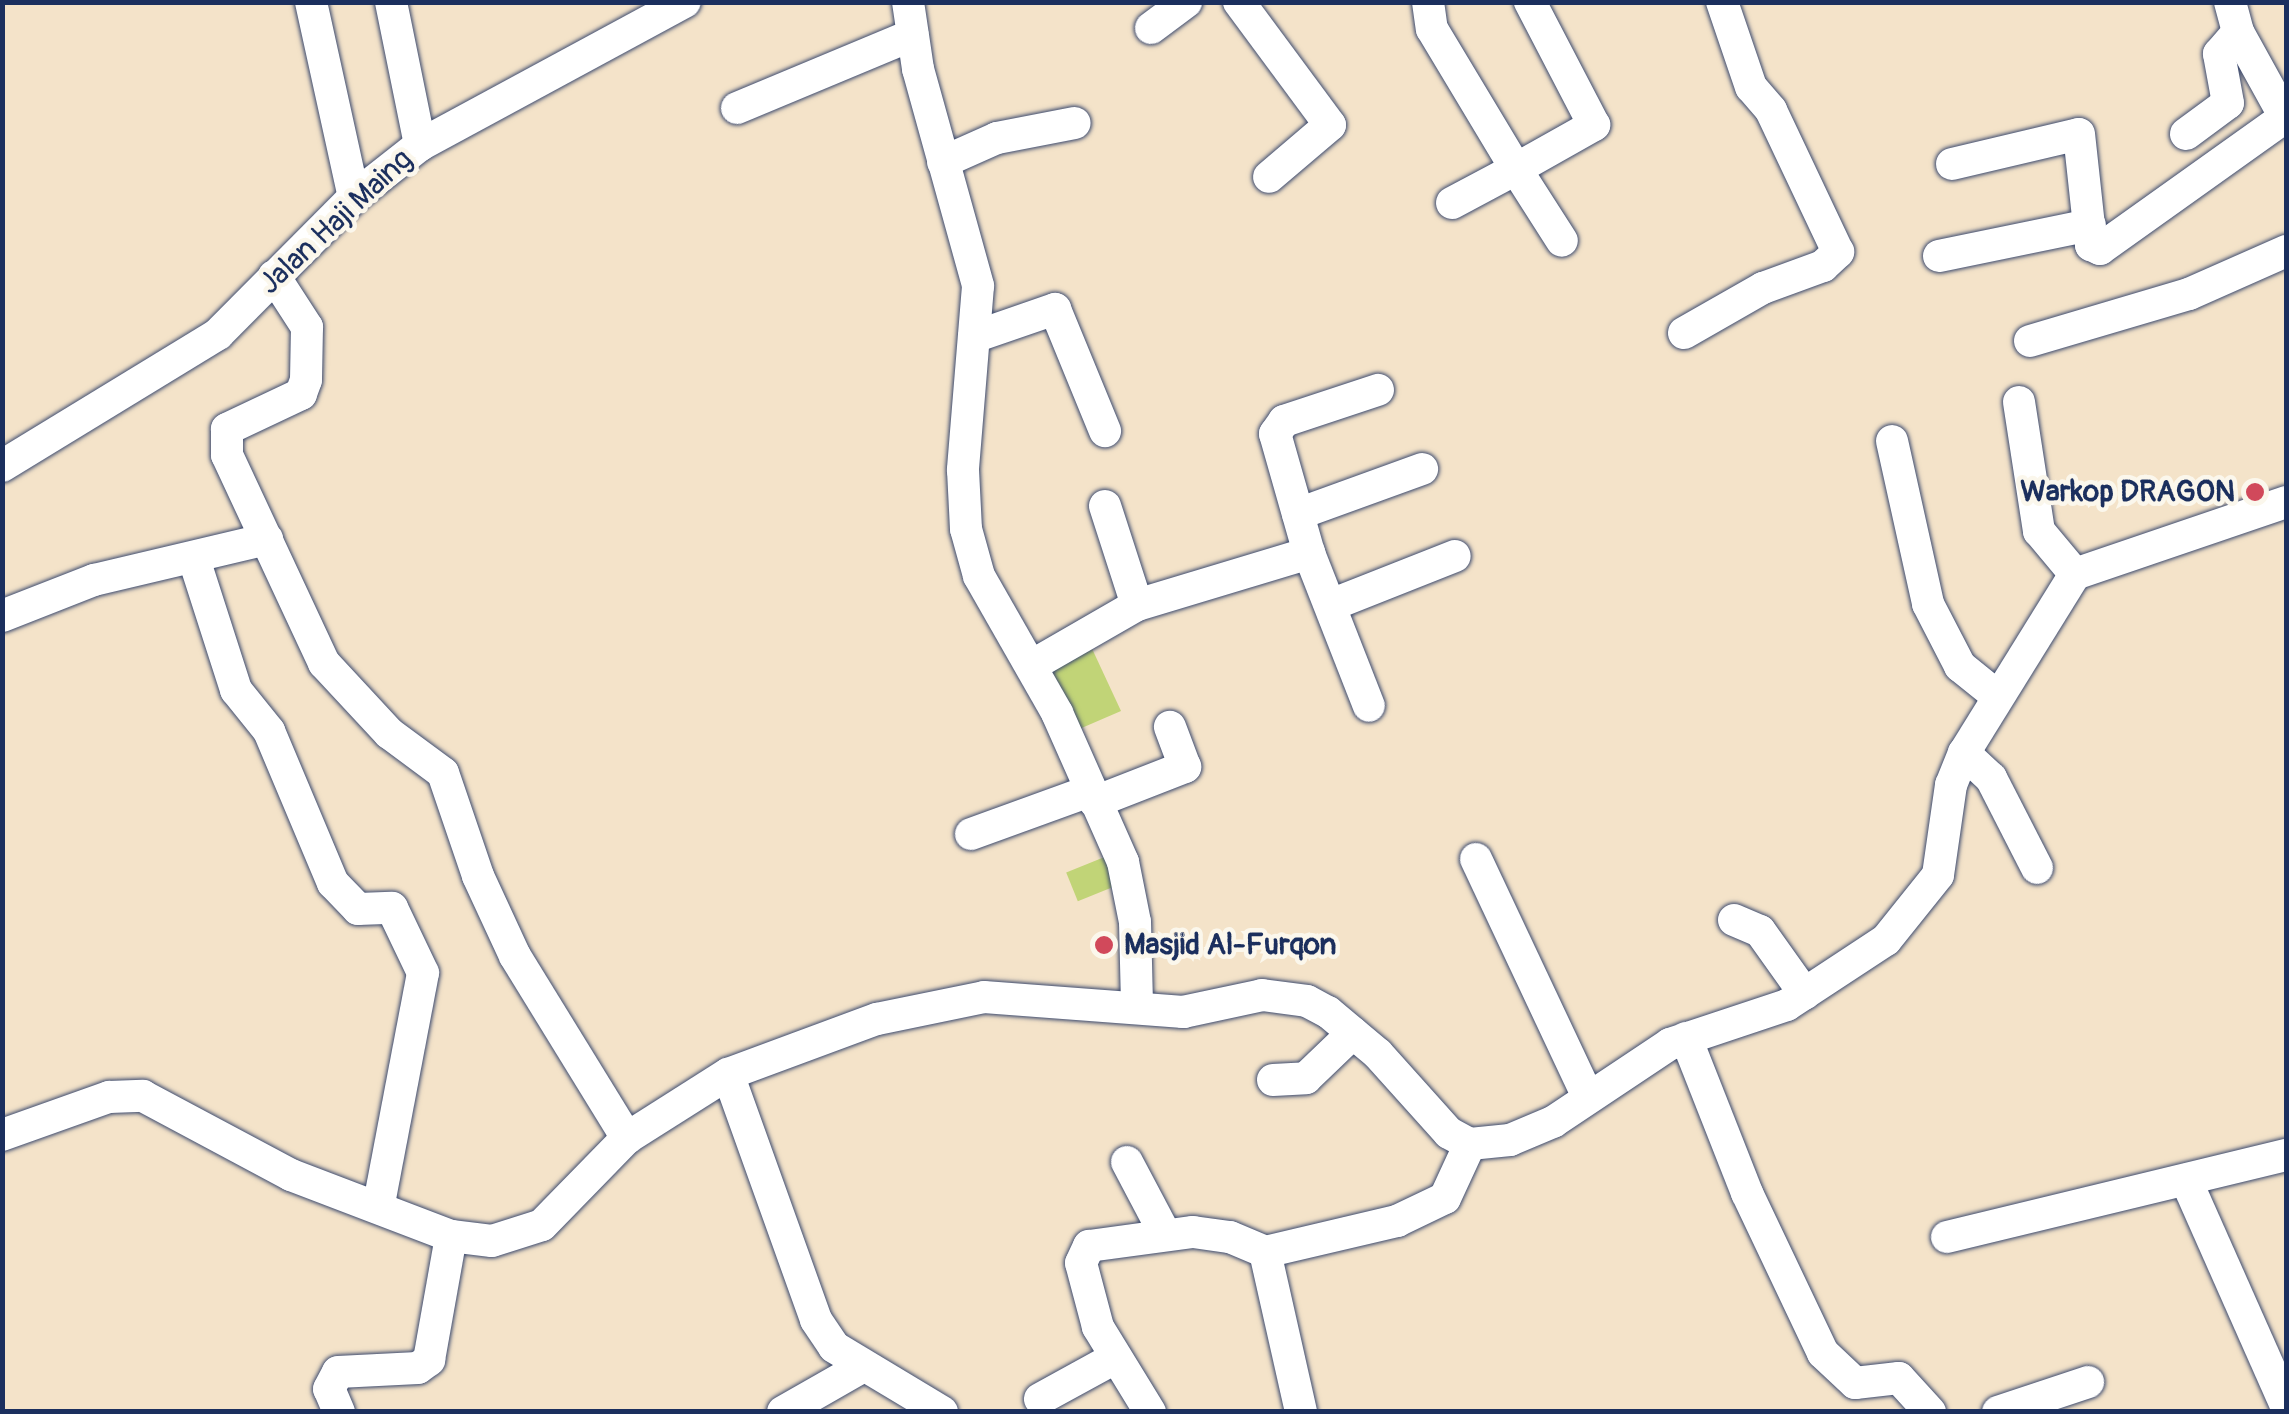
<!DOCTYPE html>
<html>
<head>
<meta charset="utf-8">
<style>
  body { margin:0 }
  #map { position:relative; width:2289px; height:1414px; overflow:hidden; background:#f4e3c9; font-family:Pangolin,sans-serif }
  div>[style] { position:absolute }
  .green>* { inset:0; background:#c1d477; transform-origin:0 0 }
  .roads { filter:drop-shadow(0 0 2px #3c4a6e) drop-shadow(0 0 2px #3c4a6e) }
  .minor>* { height:32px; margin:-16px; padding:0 16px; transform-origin:16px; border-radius:16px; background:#fff }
  .dots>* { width:28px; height:28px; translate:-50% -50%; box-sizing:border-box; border:5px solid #fbf7ec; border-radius:50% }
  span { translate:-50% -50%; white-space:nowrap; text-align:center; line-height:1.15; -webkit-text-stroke:9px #fbf7ec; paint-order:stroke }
  .street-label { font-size:30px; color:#1b2f5e }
  .poi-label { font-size:30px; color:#1b2f5e; font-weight:700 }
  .right { translate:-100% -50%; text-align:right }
  .left { translate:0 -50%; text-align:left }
  .frame { position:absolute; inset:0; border:5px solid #1b2f5e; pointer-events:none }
</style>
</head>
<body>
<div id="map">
  <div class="green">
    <div style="clip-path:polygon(1088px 640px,1121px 711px,1070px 733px,1037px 670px)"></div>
    <div style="left:1107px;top:856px;width:31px;height:44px;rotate:68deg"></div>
  </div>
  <div class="roads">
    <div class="minor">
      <div style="left:311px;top:2px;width:200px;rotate:77.6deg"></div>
      <div style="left:391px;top:2px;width:146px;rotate:78.5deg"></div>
      <div style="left:908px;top:2px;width:68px;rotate:81.5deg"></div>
      <div style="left:918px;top:69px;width:225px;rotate:74.5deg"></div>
      <div style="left:978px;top:286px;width:185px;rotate:94.7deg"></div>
      <div style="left:963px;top:470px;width:59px;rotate:87.1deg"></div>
      <div style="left:966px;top:529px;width:49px;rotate:74.5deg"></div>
      <div style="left:979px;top:576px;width:158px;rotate:60.3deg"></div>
      <div style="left:1057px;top:713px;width:163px;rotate:66.1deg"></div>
      <div style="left:1123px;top:862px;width:61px;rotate:78.7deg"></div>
      <div style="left:1135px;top:922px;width:83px;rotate:88.6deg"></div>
      <div style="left:1239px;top:2px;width:153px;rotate:53.5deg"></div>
      <div style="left:1330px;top:125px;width:80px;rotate:139.6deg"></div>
      <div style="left:1428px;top:2px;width:27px;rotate:82deg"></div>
      <div style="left:1432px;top:29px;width:163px;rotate:59deg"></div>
      <div style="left:1516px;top:169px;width:90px;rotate:-29.4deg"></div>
      <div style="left:1594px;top:125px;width:139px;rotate:-117.5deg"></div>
      <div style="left:2230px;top:2px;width:31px;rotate:75deg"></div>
      <div style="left:2238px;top:32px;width:99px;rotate:61.1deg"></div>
      <div style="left:1151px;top:28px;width:44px;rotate:-36.6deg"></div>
      <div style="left:737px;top:108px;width:190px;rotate:-22.6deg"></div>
      <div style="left:2186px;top:134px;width:52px;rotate:-36.4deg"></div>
      <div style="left:2228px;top:103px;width:50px;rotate:-100.4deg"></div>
      <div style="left:2219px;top:54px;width:29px;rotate:-49deg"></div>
      <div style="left:943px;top:162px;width:59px;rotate:-24deg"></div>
      <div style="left:997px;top:138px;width:79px;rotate:-10.9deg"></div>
      <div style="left:1952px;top:164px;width:130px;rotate:-13.3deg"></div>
      <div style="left:2079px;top:134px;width:112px;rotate:83.8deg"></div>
      <div style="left:2091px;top:245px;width:10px;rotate:24deg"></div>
      <div style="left:2100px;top:249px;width:227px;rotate:-35.5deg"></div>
      <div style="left:1452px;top:203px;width:72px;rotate:-28deg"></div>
      <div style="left:1516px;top:169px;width:85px;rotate:57.4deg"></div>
      <div style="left:1939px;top:256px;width:154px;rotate:-11.6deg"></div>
      <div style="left:274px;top:276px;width:61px;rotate:57.1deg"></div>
      <div style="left:307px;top:327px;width:53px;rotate:91.1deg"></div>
      <div style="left:306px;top:380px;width:15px;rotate:110deg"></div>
      <div style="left:301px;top:394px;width:82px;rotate:154.7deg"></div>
      <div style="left:227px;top:429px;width:26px;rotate:90deg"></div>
      <div style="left:227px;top:455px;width:230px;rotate:65deg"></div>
      <div style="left:324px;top:663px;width:96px;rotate:47.1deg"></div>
      <div style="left:389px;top:733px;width:67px;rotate:36.5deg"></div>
      <div style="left:443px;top:773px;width:109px;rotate:71.2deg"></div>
      <div style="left:478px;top:876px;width:88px;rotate:65.2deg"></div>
      <div style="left:515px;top:956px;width:214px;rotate:58.4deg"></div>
      <div style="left:1684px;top:333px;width:91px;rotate:-29.7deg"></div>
      <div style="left:1763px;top:288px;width:64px;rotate:-20.1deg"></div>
      <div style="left:1823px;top:266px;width:21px;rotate:-43deg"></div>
      <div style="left:1838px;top:252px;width:157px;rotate:-115.3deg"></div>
      <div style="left:1771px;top:110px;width:30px;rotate:-131deg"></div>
      <div style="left:1751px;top:87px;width:90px;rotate:-108.8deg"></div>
      <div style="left:974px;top:337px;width:86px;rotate:-19.1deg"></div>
      <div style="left:1055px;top:309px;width:132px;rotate:67.7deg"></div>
      <div style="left:2030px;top:341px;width:166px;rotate:-16.5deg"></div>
      <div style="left:2189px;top:294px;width:106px;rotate:-23.9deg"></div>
      <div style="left:2019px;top:402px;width:131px;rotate:81.2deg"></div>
      <div style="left:2039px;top:531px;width:56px;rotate:50.1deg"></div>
      <div style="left:1892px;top:441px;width:167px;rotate:77.5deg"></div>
      <div style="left:1928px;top:604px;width:70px;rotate:62.7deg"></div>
      <div style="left:1960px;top:666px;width:46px;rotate:38.9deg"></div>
      <div style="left:2px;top:466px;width:253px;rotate:-31.4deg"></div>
      <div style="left:218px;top:334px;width:193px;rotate:-45.2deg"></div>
      <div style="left:354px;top:197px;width:84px;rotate:-38.2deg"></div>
      <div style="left:420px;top:145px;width:301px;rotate:-28.4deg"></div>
      <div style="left:1105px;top:506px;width:104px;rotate:72.1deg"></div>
      <div style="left:1298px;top:514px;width:132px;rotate:-19.9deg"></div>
      <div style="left:1309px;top:553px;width:124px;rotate:-105.9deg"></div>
      <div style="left:1275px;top:434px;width:16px;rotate:-55deg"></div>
      <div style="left:1284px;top:421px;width:99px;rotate:-18.3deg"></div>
      <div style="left:194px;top:559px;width:138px;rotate:72.2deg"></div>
      <div style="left:236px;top:690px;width:53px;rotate:51.2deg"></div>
      <div style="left:269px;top:731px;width:165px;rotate:67.2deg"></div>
      <div style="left:333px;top:883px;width:36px;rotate:46deg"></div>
      <div style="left:358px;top:909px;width:34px;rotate:-2deg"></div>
      <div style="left:392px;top:908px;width:72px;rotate:64.5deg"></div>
      <div style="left:423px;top:973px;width:234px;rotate:100.8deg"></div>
      <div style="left:1331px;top:605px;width:133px;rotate:-21.6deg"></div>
      <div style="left:2px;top:616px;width:99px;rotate:-21.4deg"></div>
      <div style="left:94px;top:580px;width:178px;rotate:-13.3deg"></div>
      <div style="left:1031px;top:666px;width:122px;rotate:-29.9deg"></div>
      <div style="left:1137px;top:605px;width:180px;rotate:-16.8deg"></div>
      <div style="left:1309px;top:553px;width:164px;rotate:68.6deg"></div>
      <div style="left:1964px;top:753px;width:37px;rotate:43deg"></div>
      <div style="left:1991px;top:778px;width:101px;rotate:62.9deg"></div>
      <div style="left:1095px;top:802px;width:97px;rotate:-21.3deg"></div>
      <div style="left:1185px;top:767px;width:43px;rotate:-110.6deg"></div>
      <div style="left:971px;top:834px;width:127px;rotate:-19.9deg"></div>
      <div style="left:1476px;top:859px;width:263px;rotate:64.8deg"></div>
      <div style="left:1734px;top:920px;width:28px;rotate:23deg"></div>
      <div style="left:1760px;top:931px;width:77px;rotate:54.5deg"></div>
      <div style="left:1686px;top:1038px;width:167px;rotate:68.5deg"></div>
      <div style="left:1747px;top:1193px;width:177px;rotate:64.6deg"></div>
      <div style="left:1823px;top:1353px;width:44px;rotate:43.2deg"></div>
      <div style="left:1855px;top:1383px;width:44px;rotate:-6.5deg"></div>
      <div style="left:1899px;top:1378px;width:46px;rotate:47.6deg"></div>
      <div style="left:728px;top:1074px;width:261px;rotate:70.3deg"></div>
      <div style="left:816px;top:1320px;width:32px;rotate:56deg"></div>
      <div style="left:834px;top:1347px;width:126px;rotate:31deg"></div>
      <div style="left:1273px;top:1080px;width:33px;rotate:-3deg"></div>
      <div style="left:1306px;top:1078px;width:65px;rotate:-43.8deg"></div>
      <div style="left:2px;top:1135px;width:114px;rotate:-19.6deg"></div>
      <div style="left:109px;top:1097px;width:34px;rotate:-2deg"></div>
      <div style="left:143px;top:1096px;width:168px;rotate:28.1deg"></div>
      <div style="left:291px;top:1175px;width:171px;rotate:20.9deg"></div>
      <div style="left:451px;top:1236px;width:41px;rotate:7deg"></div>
      <div style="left:492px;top:1241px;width:52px;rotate:-17.7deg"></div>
      <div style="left:542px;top:1225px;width:122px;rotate:-45.7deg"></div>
      <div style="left:627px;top:1138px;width:120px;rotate:-32.4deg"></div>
      <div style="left:728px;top:1074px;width:159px;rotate:-20.3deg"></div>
      <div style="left:877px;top:1019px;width:109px;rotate:-11.6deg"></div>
      <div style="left:984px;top:997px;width:200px;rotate:4.3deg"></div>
      <div style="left:1183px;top:1012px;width:81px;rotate:-12.1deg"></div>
      <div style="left:1262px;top:995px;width:45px;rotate:7.6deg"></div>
      <div style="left:1307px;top:1001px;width:24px;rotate:28deg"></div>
      <div style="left:1328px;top:1012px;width:65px;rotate:40deg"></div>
      <div style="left:1378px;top:1054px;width:106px;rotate:48.1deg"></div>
      <div style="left:1449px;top:1133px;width:24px;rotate:28deg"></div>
      <div style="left:1470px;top:1144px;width:40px;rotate:-5.7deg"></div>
      <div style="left:1510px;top:1140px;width:47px;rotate:-22.7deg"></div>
      <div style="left:1553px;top:1122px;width:141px;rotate:-33.7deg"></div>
      <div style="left:1670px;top:1044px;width:123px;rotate:-18.4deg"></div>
      <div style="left:1787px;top:1005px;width:118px;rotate:-33.3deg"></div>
      <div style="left:1886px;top:940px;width:83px;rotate:-51.3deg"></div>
      <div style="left:1938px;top:875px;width:91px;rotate:-81.8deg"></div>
      <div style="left:1951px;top:785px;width:35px;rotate:-68deg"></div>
      <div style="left:1964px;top:753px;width:211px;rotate:-58.2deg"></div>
      <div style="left:2075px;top:574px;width:223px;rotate:-18.8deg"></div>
      <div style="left:1127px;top:1162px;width:81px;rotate:62.2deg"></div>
      <div style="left:2186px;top:1180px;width:247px;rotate:66.1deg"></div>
      <div style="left:1947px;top:1237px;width:349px;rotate:-13.6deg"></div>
      <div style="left:1265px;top:1252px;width:164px;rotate:77.3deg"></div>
      <div style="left:1040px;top:1399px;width:83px;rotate:-28.7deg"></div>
      <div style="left:339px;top:1412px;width:25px;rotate:-113deg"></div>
      <div style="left:329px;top:1389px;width:19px;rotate:-62deg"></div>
      <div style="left:338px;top:1372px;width:80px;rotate:-2.9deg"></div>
      <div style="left:418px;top:1368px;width:14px;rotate:-36deg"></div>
      <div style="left:429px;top:1360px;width:126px;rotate:-79.9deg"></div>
      <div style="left:783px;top:1412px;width:91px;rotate:-29.7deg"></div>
      <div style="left:1150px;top:1412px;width:100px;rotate:-121.5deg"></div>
      <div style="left:1098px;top:1327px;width:66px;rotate:-104.9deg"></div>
      <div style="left:1081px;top:1263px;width:19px;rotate:-65deg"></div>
      <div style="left:1089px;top:1246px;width:105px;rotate:-7.7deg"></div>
      <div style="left:1193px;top:1232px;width:37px;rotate:8deg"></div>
      <div style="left:1230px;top:1237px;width:38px;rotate:23deg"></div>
      <div style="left:1265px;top:1252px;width:136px;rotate:-13.2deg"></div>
      <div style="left:1397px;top:1221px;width:53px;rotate:-25.6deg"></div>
      <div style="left:1445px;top:1198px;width:60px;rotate:-65.2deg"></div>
      <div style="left:1998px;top:1412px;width:95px;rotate:-18.4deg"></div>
    </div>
  </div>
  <div class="dots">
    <div style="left:2255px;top:492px;background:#d1495b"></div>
    <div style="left:1104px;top:945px;background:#d1495b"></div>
  </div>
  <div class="street-label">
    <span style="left:336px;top:222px;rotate:-43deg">Jalan Haji Maing</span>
  </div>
  <div class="poi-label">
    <span class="right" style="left:2235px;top:492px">Warkop DRAGON</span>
    <span class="left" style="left:1124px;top:945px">Masjid Al-Furqon</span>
  </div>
  <div class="frame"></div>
</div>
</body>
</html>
